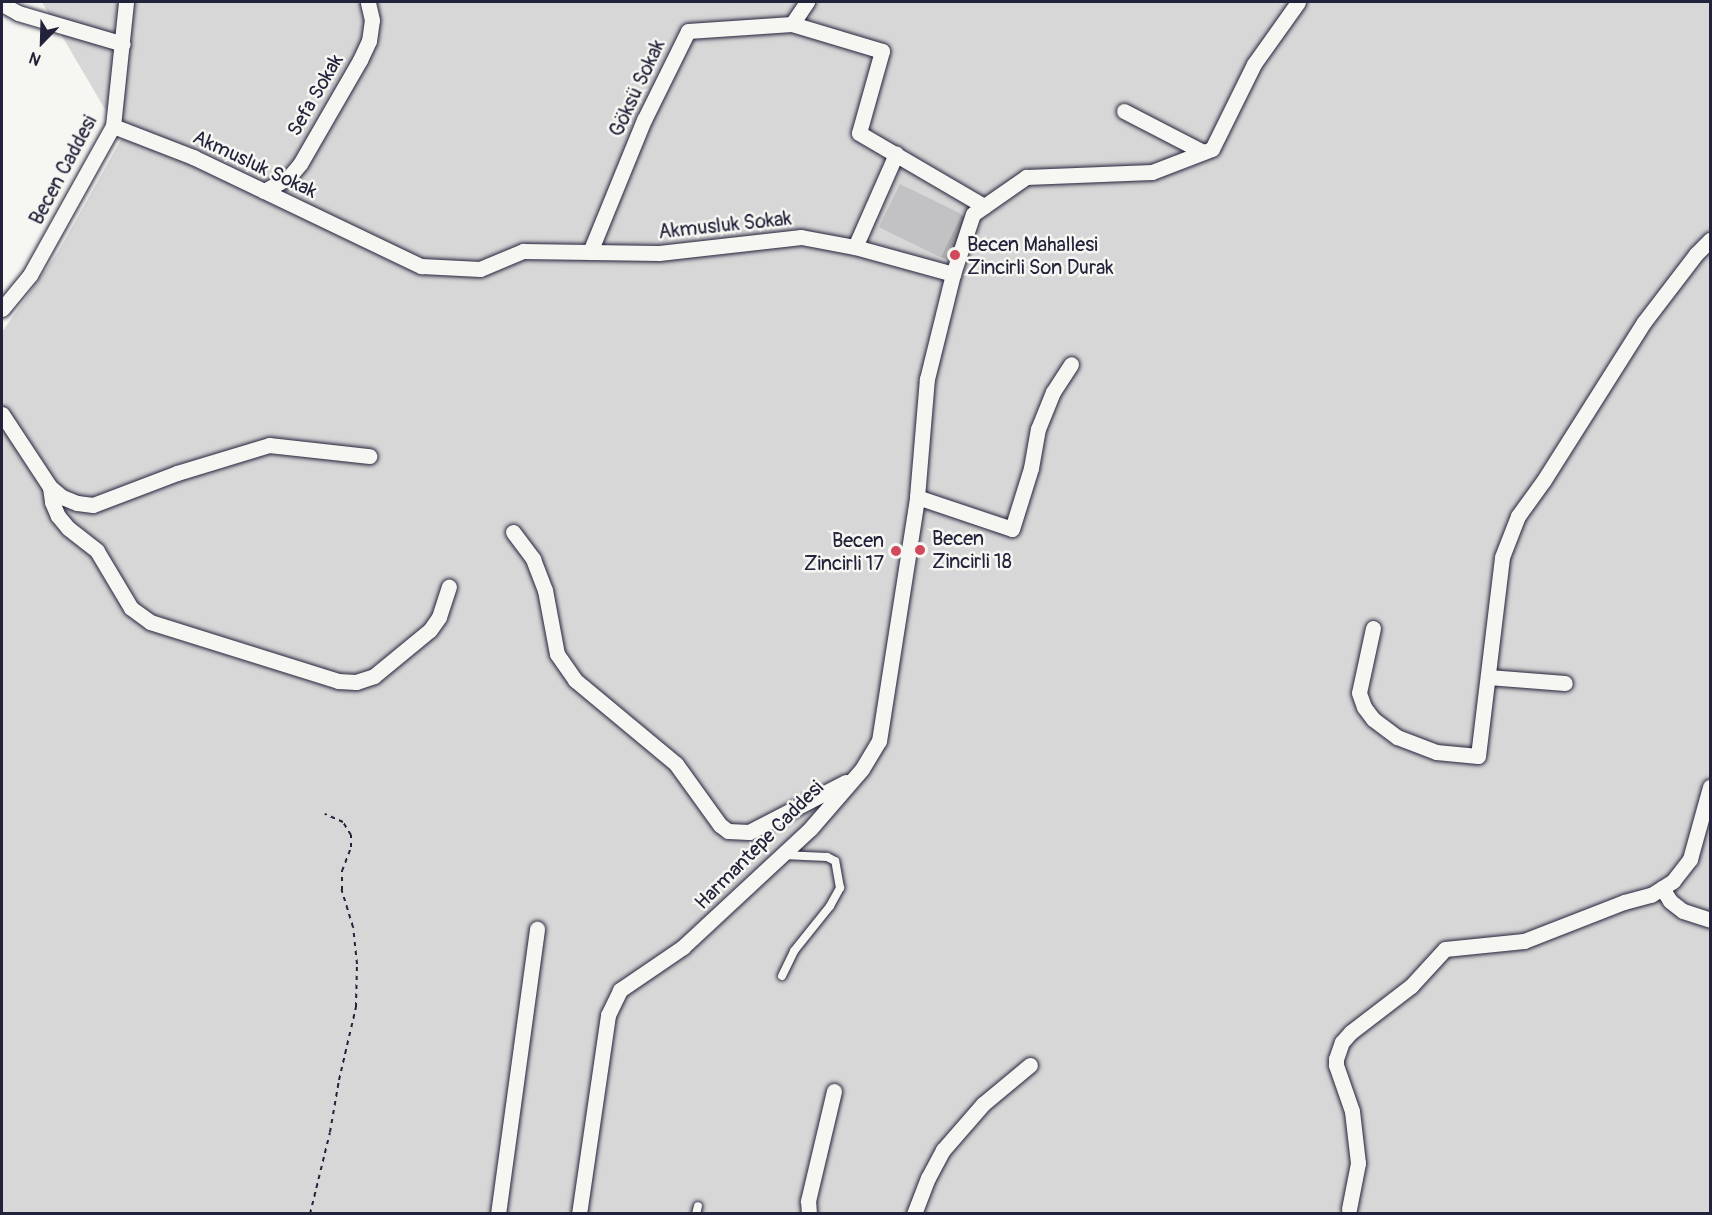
<!DOCTYPE html>
<html>
<head>
<meta charset="utf-8">
<style>
  body { margin:0 }
  #map { position:relative; width:1712px; height:1215px; overflow:hidden; background:#f6f6f2; font-family:Pangolin,sans-serif }
  div>[style] { position:absolute }
  .green>* { inset:0; background:#d7d7d7 }
  .shadow>* { inset:0; background:#0003 }
  .building>* { inset:0; background:#c2c2c4; transform-origin:0 0 }
  .path>* { height:2px; margin-top:-1px; transform-origin:0; background:repeating-linear-gradient(90deg,#22223b 0 4.5px,transparent 0 9px) }
  .roads { filter:drop-shadow(0 0 2px #22223b) drop-shadow(0 0 2px #22223b) }
  .service>* { height:8px; margin:-4px; padding:0 4px; transform-origin:4px; border-radius:4px; background:#f6f6f2 }
  .minor>* { height:15px; margin:-7.5px; padding:0 7.5px; transform-origin:7.5px; border-radius:7.5px; background:#f6f6f2 }
  .dots>* { width:16px; height:16px; translate:-50% -50%; box-sizing:border-box; border:3px solid #f6f6f2; border-radius:50% }
  span { translate:-50% -50%; white-space:nowrap; text-align:center; line-height:1.15; -webkit-text-stroke:5px #f6f6f2; paint-order:stroke }
  .street-label { font-size:20px; color:#22223b }
  .poi-label { font-size:20px; color:#22223b }
  .left { translate:0 -50%; text-align:left }
  .right { translate:-100% -50%; text-align:right }
  .frame { position:absolute; inset:0; border:3px solid #22223b; pointer-events:none }
  .north { position:absolute; left:12px; top:12px; width:60px; height:60px; -webkit-text-stroke:4px #f6f6f2; paint-order:stroke; rotate:203deg; font-size:16px; font-weight:700; line-height:24px; text-align:center; color:#22223b }
  .north::after { content:''; display:block; margin:auto; width:21px; height:27px; background:#22223b; clip-path:polygon(50% 0,100% 100%,50% 72%,0 100%) }
</style>
</head>
<body>
<div id="map">
  <div class="green">
    <div style="clip-path:polygon(42px 2px,1710px 2px,1710px 1213px,2px 1213px,2px 332px,58px 252px,122px 138px)"></div>
  </div>
  <div class="shadow">
    <div style="clip-path:polygon(961px 215px,976px 224px,957px 265px,881px 227px)"></div>
  </div>
  <div class="building">
    <div style="left:900px;top:184px;width:69px;height:48px;rotate:26deg"></div>
  </div>
  <div class="path">
    <div style="left:310px;top:1214px;width:84px;rotate:-76.3deg"></div>
    <div style="left:330px;top:1132px;width:53px;rotate:-80.2deg"></div>
    <div style="left:339px;top:1080px;width:75px;rotate:-76.9deg"></div>
    <div style="left:356px;top:1007px;width:43px;rotate:-88.7deg"></div>
    <div style="left:357px;top:964px;width:37px;rotate:-96deg"></div>
    <div style="left:353px;top:927px;width:39px;rotate:-107deg"></div>
    <div style="left:342px;top:890px;width:19px;rotate:-90deg"></div>
    <div style="left:342px;top:871px;width:26px;rotate:-69deg"></div>
    <div style="left:351px;top:847px;width:12px;rotate:-90deg"></div>
    <div style="left:351px;top:835px;width:15px;rotate:-122deg"></div>
    <div style="left:343px;top:822px;width:20px;rotate:-156deg"></div>
  </div>
  <div class="roads">
    <div class="service">
      <div style="left:782px;top:976px;width:28px;rotate:-64deg"></div>
      <div style="left:794px;top:951px;width:58px;rotate:-51.3deg"></div>
      <div style="left:830px;top:906px;width:21px;rotate:-61deg"></div>
      <div style="left:840px;top:888px;width:27px;rotate:-100deg"></div>
      <div style="left:835px;top:861px;width:9px;rotate:-153deg"></div>
      <div style="left:827px;top:857px;width:44px;rotate:-177.4deg"></div>
      <div style="left:696px;top:1214px;width:8px;rotate:-76deg"></div>
    </div>
    <div class="minor">
      <div style="left:2px;top:4px;width:18px;rotate:29deg"></div>
      <div style="left:18px;top:13px;width:109px;rotate:16.4deg"></div>
      <div style="left:792px;top:24px;width:94px;rotate:16.7deg"></div>
      <div style="left:882px;top:51px;width:85px;rotate:105.7deg"></div>
      <div style="left:859px;top:133px;width:145px;rotate:30.3deg"></div>
      <div style="left:1124px;top:111px;width:89px;rotate:27.4deg"></div>
      <div style="left:113px;top:126px;width:86px;rotate:21.2deg"></div>
      <div style="left:193px;top:157px;width:253px;rotate:25.6deg"></div>
      <div style="left:421px;top:266px;width:59px;rotate:2.9deg"></div>
      <div style="left:480px;top:269px;width:47px;rotate:-22.7deg"></div>
      <div style="left:523px;top:251px;width:136px;rotate:0.8deg"></div>
      <div style="left:659px;top:253px;width:143px;rotate:-6.4deg"></div>
      <div style="left:801px;top:237px;width:55px;rotate:10.5deg"></div>
      <div style="left:855px;top:247px;width:102px;rotate:15.4deg"></div>
      <div style="left:953px;top:274px;width:63px;rotate:-71.6deg"></div>
      <div style="left:973px;top:214px;width:65px;rotate:-34.9deg"></div>
      <div style="left:1026px;top:177px;width:126px;rotate:-2.3deg"></div>
      <div style="left:1152px;top:172px;width:64px;rotate:-21deg"></div>
      <div style="left:1212px;top:149px;width:95px;rotate:-63.7deg"></div>
      <div style="left:1254px;top:64px;width:76px;rotate:-54.6deg"></div>
      <div style="left:264px;top:191px;width:29px;rotate:-29deg"></div>
      <div style="left:289px;top:177px;width:17px;rotate:-50deg"></div>
      <div style="left:300px;top:164px;width:120px;rotate:-60deg"></div>
      <div style="left:360px;top:60px;width:21px;rotate:-65deg"></div>
      <div style="left:369px;top:41px;width:21px;rotate:-82deg"></div>
      <div style="left:372px;top:20px;width:18px;rotate:-103deg"></div>
      <div style="left:855px;top:247px;width:102px;rotate:-66.2deg"></div>
      <div style="left:590px;top:252px;width:143px;rotate:-67.8deg"></div>
      <div style="left:644px;top:120px;width:99px;rotate:-63.7deg"></div>
      <div style="left:688px;top:31px;width:104px;rotate:-3.9deg"></div>
      <div style="left:792px;top:24px;width:27px;rotate:-56deg"></div>
      <div style="left:2px;top:309px;width:44px;rotate:-50.5deg"></div>
      <div style="left:30px;top:275px;width:171px;rotate:-60.9deg"></div>
      <div style="left:113px;top:126px;width:125px;rotate:-84deg"></div>
      <div style="left:2px;top:414px;width:87px;rotate:56.7deg"></div>
      <div style="left:50px;top:487px;width:16px;rotate:40deg"></div>
      <div style="left:62px;top:497px;width:16px;rotate:22deg"></div>
      <div style="left:77px;top:503px;width:16px;rotate:7deg"></div>
      <div style="left:93px;top:505px;width:90px;rotate:-20.9deg"></div>
      <div style="left:177px;top:473px;width:96px;rotate:-16.9deg"></div>
      <div style="left:269px;top:445px;width:101px;rotate:6.3deg"></div>
      <div style="left:50px;top:487px;width:15px;rotate:82deg"></div>
      <div style="left:52px;top:502px;width:15px;rotate:67deg"></div>
      <div style="left:58px;top:516px;width:16px;rotate:50deg"></div>
      <div style="left:68px;top:528px;width:37px;rotate:38deg"></div>
      <div style="left:97px;top:551px;width:66px;rotate:59.2deg"></div>
      <div style="left:131px;top:608px;width:24px;rotate:36deg"></div>
      <div style="left:150px;top:622px;width:197px;rotate:17.4deg"></div>
      <div style="left:338px;top:681px;width:18px;rotate:3deg"></div>
      <div style="left:356px;top:682px;width:19px;rotate:-18deg"></div>
      <div style="left:374px;top:676px;width:72px;rotate:-39.4deg"></div>
      <div style="left:430px;top:630px;width:16px;rotate:-55deg"></div>
      <div style="left:439px;top:617px;width:32px;rotate:-72deg"></div>
      <div style="left:917px;top:497px;width:100px;rotate:18.6deg"></div>
      <div style="left:1012px;top:529px;width:64px;rotate:-72.7deg"></div>
      <div style="left:1031px;top:468px;width:40px;rotate:-80deg"></div>
      <div style="left:1038px;top:429px;width:40px;rotate:-68deg"></div>
      <div style="left:1053px;top:392px;width:33px;rotate:-57deg"></div>
      <div style="left:513px;top:532px;width:34px;rotate:53deg"></div>
      <div style="left:533px;top:559px;width:33px;rotate:69deg"></div>
      <div style="left:545px;top:590px;width:65px;rotate:79.4deg"></div>
      <div style="left:557px;top:654px;width:32px;rotate:55deg"></div>
      <div style="left:575px;top:680px;width:131px;rotate:39.7deg"></div>
      <div style="left:676px;top:764px;width:75px;rotate:54.2deg"></div>
      <div style="left:720px;top:825px;width:10px;rotate:37deg"></div>
      <div style="left:728px;top:831px;width:21px;rotate:3deg"></div>
      <div style="left:749px;top:832px;width:109px;rotate:-27.3deg"></div>
      <div style="left:1373px;top:628px;width:66px;rotate:102.2deg"></div>
      <div style="left:1359px;top:693px;width:15px;rotate:70deg"></div>
      <div style="left:1364px;top:707px;width:15px;rotate:53deg"></div>
      <div style="left:1373px;top:719px;width:30px;rotate:37deg"></div>
      <div style="left:1397px;top:737px;width:42px;rotate:21deg"></div>
      <div style="left:1436px;top:752px;width:42px;rotate:5.4deg"></div>
      <div style="left:1478px;top:756px;width:200px;rotate:-83.1deg"></div>
      <div style="left:1502px;top:557px;width:44px;rotate:-68.7deg"></div>
      <div style="left:1518px;top:516px;width:44px;rotate:-54.2deg"></div>
      <div style="left:1544px;top:480px;width:187px;rotate:-57.7deg"></div>
      <div style="left:1644px;top:322px;width:86px;rotate:-52.6deg"></div>
      <div style="left:1696px;top:254px;width:20px;rotate:-45deg"></div>
      <div style="left:1488px;top:677px;width:77px;rotate:4.5deg"></div>
      <div style="left:1662px;top:888px;width:15px;rotate:58deg"></div>
      <div style="left:1670px;top:901px;width:16px;rotate:38deg"></div>
      <div style="left:1683px;top:911px;width:28px;rotate:18deg"></div>
      <div style="left:1349px;top:1209px;width:47px;rotate:-78.9deg"></div>
      <div style="left:1358px;top:1163px;width:52px;rotate:-96.6deg"></div>
      <div style="left:1352px;top:1111px;width:49px;rotate:-109.2deg"></div>
      <div style="left:1336px;top:1065px;width:6px;rotate:-90deg"></div>
      <div style="left:1336px;top:1059px;width:18px;rotate:-71deg"></div>
      <div style="left:1342px;top:1042px;width:13px;rotate:-48deg"></div>
      <div style="left:1351px;top:1032px;width:76px;rotate:-37.5deg"></div>
      <div style="left:1411px;top:986px;width:50px;rotate:-47.4deg"></div>
      <div style="left:1445px;top:949px;width:79px;rotate:-5.8deg"></div>
      <div style="left:1524px;top:941px;width:107px;rotate:-21.3deg"></div>
      <div style="left:1624px;top:902px;width:28px;rotate:-15deg"></div>
      <div style="left:1651px;top:895px;width:26px;rotate:-32deg"></div>
      <div style="left:1673px;top:881px;width:28px;rotate:-52deg"></div>
      <div style="left:1690px;top:859px;width:75px;rotate:-74.5deg"></div>
      <div style="left:498px;top:1214px;width:288px;rotate:-82.2deg"></div>
      <div style="left:579px;top:1214px;width:201px;rotate:-81.7deg"></div>
      <div style="left:608px;top:1015px;width:28px;rotate:-64deg"></div>
      <div style="left:620px;top:990px;width:76px;rotate:-34.3deg"></div>
      <div style="left:683px;top:947px;width:173px;rotate:-42.9deg"></div>
      <div style="left:810px;top:829px;width:79px;rotate:-49.1deg"></div>
      <div style="left:862px;top:769px;width:33px;rotate:-59deg"></div>
      <div style="left:879px;top:741px;width:247px;rotate:-81.1deg"></div>
      <div style="left:917px;top:497px;width:118px;rotate:-85.2deg"></div>
      <div style="left:927px;top:379px;width:108px;rotate:-76.1deg"></div>
      <div style="left:809px;top:1214px;width:13px;rotate:-94deg"></div>
      <div style="left:808px;top:1201px;width:113px;rotate:-76.7deg"></div>
      <div style="left:914px;top:1214px;width:39px;rotate:-69deg"></div>
      <div style="left:928px;top:1178px;width:32px;rotate:-62deg"></div>
      <div style="left:943px;top:1150px;width:61px;rotate:-49deg"></div>
      <div style="left:983px;top:1104px;width:61px;rotate:-39.7deg"></div>
    </div>
  </div>
  <div class="dots">
    <div style="left:955px;top:255px;background:#d1495b"></div>
    <div style="left:920px;top:550px;background:#d1495b"></div>
    <div style="left:896px;top:551px;background:#d1495b"></div>
  </div>
  <div class="street-label">
    <span style="left:637px;top:88px;rotate:-65deg">Göksü Sokak</span>
    <span style="left:315px;top:95px;rotate:-60deg">Sefa Sokak</span>
    <span style="left:255px;top:164px;rotate:25deg">Akmusluk Sokak</span>
    <span style="left:63px;top:170px;rotate:-62deg">Becen Caddesi</span>
    <span style="left:725px;top:225px;rotate:-6deg">Akmusluk Sokak</span>
    <span style="left:759px;top:845px;rotate:-45deg">Harmantepe Caddesi</span>
  </div>
  <div class="poi-label">
    <span class="left" style="left:967px;top:256px">Becen Mahallesi<br>Zincirli Son Durak</span>
    <span class="left" style="left:932px;top:550px">Becen<br>Zincirli 18</span>
    <span class="right" style="left:884px;top:552px">Becen<br>Zincirli 17</span>
  </div>
  <div class="frame"></div>
  <div class="north">N</div>
</div>
</body>
</html>
